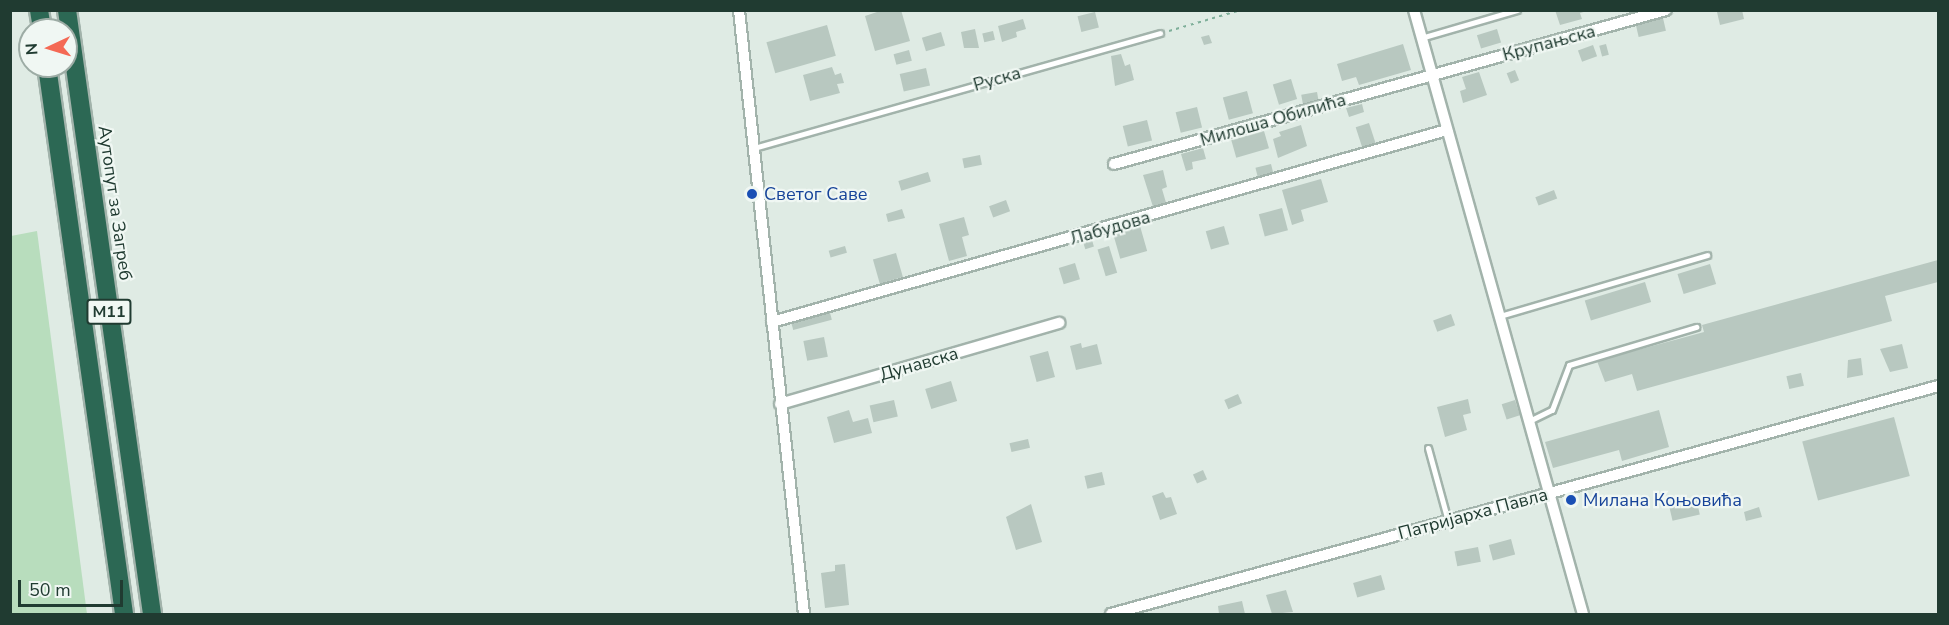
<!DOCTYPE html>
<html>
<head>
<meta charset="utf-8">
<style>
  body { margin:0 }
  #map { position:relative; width:1949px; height:625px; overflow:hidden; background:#dfebe4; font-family:"Nunito Sans",sans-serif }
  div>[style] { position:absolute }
  .green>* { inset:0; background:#b8ddbd }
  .building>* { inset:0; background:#b8c8c0; transform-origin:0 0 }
  .path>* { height:2px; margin-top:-1px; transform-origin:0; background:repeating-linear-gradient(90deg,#7faf9a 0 3px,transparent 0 7.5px) }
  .roads { filter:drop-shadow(2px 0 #a2b3ab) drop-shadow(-2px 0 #a2b3ab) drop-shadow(0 2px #a2b3ab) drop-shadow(0 -2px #a2b3ab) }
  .lane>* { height:5px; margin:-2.5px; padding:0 2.5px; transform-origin:2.5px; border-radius:2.5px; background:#fff }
  .street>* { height:10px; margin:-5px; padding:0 5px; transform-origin:5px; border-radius:5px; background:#fff }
  .highway>* { height:18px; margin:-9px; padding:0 9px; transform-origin:9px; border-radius:9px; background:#2c6854 }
  .dots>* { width:16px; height:16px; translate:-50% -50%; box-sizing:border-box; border:3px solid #f0f7f3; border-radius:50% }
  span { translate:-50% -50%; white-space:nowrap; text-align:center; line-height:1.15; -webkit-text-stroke:4.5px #f0f7f3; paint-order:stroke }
  .shield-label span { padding:2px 4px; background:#f0f7f3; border:2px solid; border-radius:4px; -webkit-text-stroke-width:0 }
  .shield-label { font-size:16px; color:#203b31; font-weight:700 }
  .street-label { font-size:18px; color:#203b31 }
  .transit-label { font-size:18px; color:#164399 }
  .left { translate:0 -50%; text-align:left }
  .frame { position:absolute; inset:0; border:12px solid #203b31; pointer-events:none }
  .north { position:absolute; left:18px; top:18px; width:60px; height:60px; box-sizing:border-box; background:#f0f7f3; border:2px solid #9daca5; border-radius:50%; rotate:266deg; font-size:16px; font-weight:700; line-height:24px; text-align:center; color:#203b31 }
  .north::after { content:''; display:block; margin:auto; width:21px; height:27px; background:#f46954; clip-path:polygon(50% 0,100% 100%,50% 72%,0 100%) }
  .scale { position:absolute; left:18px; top:580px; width:105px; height:27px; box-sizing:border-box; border:3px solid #203b31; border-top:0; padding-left:8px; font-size:18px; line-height:21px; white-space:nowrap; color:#203b31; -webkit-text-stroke:4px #f0f7f3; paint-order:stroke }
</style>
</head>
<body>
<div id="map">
  <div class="green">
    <i style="clip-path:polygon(37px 231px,87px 614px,11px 614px,11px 236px)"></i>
  </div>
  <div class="building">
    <i style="clip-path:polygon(883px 10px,901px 10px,910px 41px,875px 51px,865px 16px)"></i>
    <i style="clip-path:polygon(1555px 10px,1587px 10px,1587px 11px,1580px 13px,1582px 19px,1560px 25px)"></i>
    <i style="clip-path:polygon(1721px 10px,1742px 10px,1744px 19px,1720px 25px,1717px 12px)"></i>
    <i style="left:1095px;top:12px;width:16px;height:18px;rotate:76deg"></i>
    <i style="left:1663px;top:18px;width:13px;height:28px;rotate:77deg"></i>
    <i style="clip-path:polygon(1023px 19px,1026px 29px,1016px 32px,1017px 37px,1002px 42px,998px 26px)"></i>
    <i style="left:827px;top:25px;width:32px;height:63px;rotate:74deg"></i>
    <i style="clip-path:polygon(975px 29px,979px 48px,964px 48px,961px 32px)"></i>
    <i style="left:1497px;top:29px;width:14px;height:21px;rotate:73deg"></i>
    <i style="left:993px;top:31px;width:9px;height:11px;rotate:77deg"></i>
    <i style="left:941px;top:32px;width:14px;height:20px;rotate:73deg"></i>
    <i style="clip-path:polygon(1209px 35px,1212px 43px,1204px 45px,1201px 37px)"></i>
    <i style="clip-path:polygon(1403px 44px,1411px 70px,1359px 85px,1356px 77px,1342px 81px,1337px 64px)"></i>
    <i style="left:1606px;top:44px;width:11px;height:7px;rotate:75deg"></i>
    <i style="left:1593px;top:45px;width:12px;height:16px;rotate:70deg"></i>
    <i style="left:909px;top:50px;width:11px;height:16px;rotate:75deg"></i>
    <i style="clip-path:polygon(1121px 54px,1125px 66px,1130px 64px,1134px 80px,1115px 86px,1111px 56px)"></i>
    <i style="clip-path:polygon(832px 67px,835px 75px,841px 73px,844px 83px,837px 84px,840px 93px,810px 101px,803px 75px)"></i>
    <i style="left:926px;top:68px;width:18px;height:27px;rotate:77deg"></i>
    <i style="left:1515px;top:70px;width:11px;height:9px;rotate:68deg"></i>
    <i style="clip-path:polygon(1479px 72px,1487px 95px,1463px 103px,1460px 91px,1466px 89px,1462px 77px)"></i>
    <i style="left:1291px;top:79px;width:21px;height:19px;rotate:73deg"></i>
    <i style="left:1247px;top:91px;width:23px;height:25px;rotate:75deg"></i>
    <i style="left:1317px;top:92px;width:11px;height:16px;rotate:80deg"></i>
    <i style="clip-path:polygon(1362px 104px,1364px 112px,1349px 117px,1346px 108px)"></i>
    <i style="left:1197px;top:107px;width:21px;height:22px;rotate:76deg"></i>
    <i style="left:1147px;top:120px;width:21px;height:25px;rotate:76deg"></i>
    <i style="left:1369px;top:123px;width:23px;height:14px;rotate:72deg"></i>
    <i style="clip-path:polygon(1301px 125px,1307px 146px,1278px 158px,1273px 139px,1281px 136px,1279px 132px)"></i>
    <i style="left:1264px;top:131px;width:18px;height:34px;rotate:74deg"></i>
    <i style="clip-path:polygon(1203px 148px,1206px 159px,1192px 162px,1193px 169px,1186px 171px,1181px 154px)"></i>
    <i style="left:980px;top:155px;width:10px;height:18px;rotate:79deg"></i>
    <i style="left:1271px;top:164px;width:12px;height:16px;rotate:76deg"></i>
    <i style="clip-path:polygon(1163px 170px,1167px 187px,1162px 189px,1167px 206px,1154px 210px,1143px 175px)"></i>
    <i style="left:928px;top:172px;width:10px;height:31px;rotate:73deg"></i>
    <i style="clip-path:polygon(1321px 179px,1328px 202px,1301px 210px,1304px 221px,1292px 225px,1282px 190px)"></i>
    <i style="left:1554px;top:190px;width:9px;height:20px;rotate:69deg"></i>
    <i style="left:1006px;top:200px;width:12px;height:18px;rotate:70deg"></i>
    <i style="left:1282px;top:208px;width:23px;height:24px;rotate:75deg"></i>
    <i style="clip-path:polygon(902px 209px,905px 218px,888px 222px,886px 214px)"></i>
    <i style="clip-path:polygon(964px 217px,969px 235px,962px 237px,967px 256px,949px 261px,939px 224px)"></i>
    <i style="left:1140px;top:226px;width:26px;height:28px;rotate:74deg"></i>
    <i style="left:1224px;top:226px;width:19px;height:19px;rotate:74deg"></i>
    <i style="left:1091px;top:237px;width:10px;height:9px;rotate:73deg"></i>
    <i style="left:845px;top:246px;width:7px;height:17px;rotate:74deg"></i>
    <i style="left:1109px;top:246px;width:28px;height:12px;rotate:73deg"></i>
    <i style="left:896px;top:253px;width:25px;height:24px;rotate:74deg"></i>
    <i style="clip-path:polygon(1938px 260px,1938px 282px,1885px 296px,1892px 321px,1637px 391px,1632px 374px,1605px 382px,1597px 361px,1704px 332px,1702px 325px)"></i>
    <i style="left:1075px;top:263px;width:17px;height:17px;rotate:73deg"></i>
    <i style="left:1710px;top:264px;width:21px;height:34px;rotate:73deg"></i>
    <i style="left:1645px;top:282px;width:21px;height:63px;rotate:73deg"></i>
    <i style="left:829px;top:309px;width:11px;height:40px;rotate:75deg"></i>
    <i style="left:1451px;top:314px;width:12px;height:19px;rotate:70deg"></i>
    <i style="left:824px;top:337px;width:20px;height:21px;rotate:79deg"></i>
    <i style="clip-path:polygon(1081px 343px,1082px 348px,1097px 344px,1102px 364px,1076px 370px,1070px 346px)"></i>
    <i style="clip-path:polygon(1902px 344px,1908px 368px,1890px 372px,1880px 349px)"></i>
    <i style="left:1048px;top:351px;width:27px;height:19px;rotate:75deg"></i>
    <i style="clip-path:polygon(1861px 358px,1863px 375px,1847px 378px,1848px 360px)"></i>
    <i style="left:1801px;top:373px;width:13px;height:15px;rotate:77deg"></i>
    <i style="left:951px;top:381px;width:21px;height:27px;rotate:73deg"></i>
    <i style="left:1238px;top:394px;width:10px;height:15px;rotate:66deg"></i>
    <i style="clip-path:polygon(1468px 399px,1471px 413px,1463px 415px,1467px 430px,1445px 437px,1437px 407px)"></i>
    <i style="left:894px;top:400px;width:17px;height:25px;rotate:77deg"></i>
    <i style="left:1515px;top:400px;width:16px;height:14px;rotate:72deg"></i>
    <i style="clip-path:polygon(849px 410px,853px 422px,868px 418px,872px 433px,834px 443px,827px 417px)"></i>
    <i style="clip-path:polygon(1659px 410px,1669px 447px,1622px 461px,1619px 450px,1553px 468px,1545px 442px)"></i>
    <i style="left:1894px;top:417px;width:61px;height:95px;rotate:75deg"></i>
    <i style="left:1028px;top:439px;width:9px;height:19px;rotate:77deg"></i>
    <i style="left:1203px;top:470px;width:10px;height:11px;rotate:66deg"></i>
    <i style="left:1102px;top:472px;width:13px;height:18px;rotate:77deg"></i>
    <i style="clip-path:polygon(1163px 492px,1166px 498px,1171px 497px,1177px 514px,1160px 520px,1152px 496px)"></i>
    <i style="left:1696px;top:498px;width:17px;height:28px;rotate:77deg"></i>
    <i style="clip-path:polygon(1031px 504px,1042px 542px,1016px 550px,1006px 517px)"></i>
    <i style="clip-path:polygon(1759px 507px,1762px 517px,1746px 521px,1744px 512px)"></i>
    <i style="left:1511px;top:539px;width:16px;height:23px;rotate:75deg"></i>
    <i style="left:1478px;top:547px;width:15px;height:24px;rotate:79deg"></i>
    <i style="clip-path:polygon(845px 564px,849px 605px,825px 608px,821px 573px,835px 571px,835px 565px)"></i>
    <i style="left:1381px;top:575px;width:15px;height:29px;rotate:74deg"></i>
    <i style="clip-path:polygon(1286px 590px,1293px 612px,1272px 614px,1266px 595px)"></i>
    <i style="clip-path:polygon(1242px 601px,1245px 614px,1219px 614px,1218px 606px)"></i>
  </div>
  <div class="path">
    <i style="left:1169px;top:31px;width:75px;rotate:-16.3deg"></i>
  </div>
  <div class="roads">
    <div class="lane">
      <i style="left:1421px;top:38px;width:100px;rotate:-16.3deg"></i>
      <i style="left:754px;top:148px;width:422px;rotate:-15.8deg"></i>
      <i style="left:1500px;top:316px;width:216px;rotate:-16.4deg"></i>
      <i style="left:1529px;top:421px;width:25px;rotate:-26deg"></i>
      <i style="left:1552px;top:410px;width:48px;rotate:-69.3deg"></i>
      <i style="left:1569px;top:365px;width:133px;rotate:-16.7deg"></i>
      <i style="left:1428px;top:448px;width:76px;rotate:74.7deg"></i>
    </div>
    <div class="street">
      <i style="left:739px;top:10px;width:607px;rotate:83.86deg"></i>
      <i style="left:1414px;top:10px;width:627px;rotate:74.37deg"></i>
      <i style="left:1114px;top:164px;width:573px;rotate:-15.59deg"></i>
      <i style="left:772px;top:322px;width:702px;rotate:-15.88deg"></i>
      <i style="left:780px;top:404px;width:291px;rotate:-16.2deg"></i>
      <i style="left:1111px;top:614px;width:858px;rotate:-15.41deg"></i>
    </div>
    <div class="highway">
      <i style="left:39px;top:10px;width:20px;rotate:81deg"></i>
      <i style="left:67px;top:10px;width:610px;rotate:81.99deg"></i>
      <i style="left:47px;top:66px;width:553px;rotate:82deg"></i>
    </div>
  </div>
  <div class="dots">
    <i style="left:752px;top:194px;background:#1a4fb4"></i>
    <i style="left:1571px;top:500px;background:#1a4fb4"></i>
  </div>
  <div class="shield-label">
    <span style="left:109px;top:312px">M11</span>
  </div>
  <div class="street-label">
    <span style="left:1549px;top:43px;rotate:-15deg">Крупањска</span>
    <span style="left:997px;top:79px;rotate:-16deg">Руска</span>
    <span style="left:1273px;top:120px;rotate:-16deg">Милоша Обилића</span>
    <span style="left:115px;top:203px;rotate:82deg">Аутопут за Загреб</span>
    <span style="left:1110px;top:228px;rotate:-16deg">Лабудова</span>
    <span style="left:919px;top:364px;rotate:-16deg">Дунавска</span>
    <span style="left:1473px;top:514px;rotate:-15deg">Патријарха Павла</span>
  </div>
  <div class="transit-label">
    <span class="left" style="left:764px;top:194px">Светог Саве</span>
    <span class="left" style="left:1583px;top:500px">Милана Коњовића</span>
  </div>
  <div class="frame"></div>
  <div class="north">N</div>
  <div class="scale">50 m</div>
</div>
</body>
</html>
